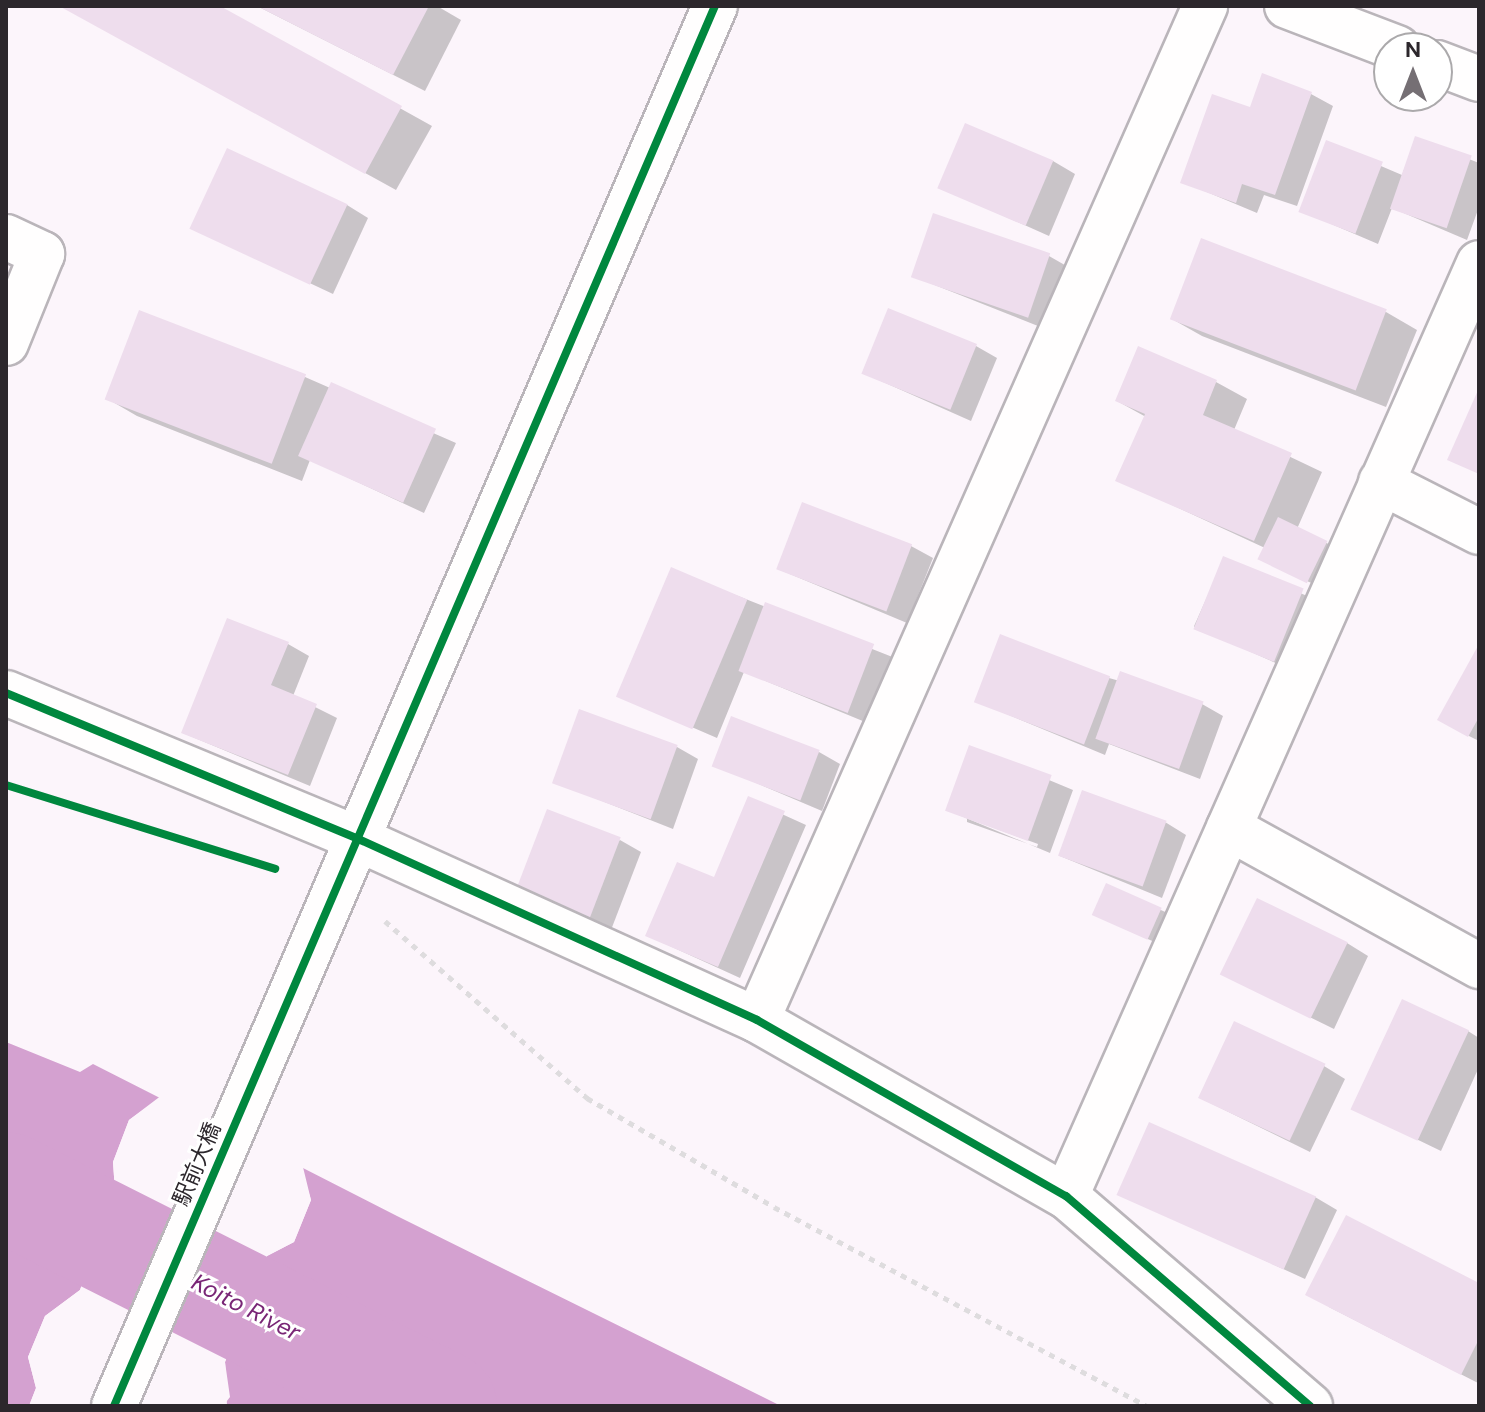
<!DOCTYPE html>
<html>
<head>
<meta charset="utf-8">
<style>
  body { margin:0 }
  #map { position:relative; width:1485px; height:1412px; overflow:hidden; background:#fcf5fb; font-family:"DM Sans","Noto Sans JP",sans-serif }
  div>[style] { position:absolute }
  .water>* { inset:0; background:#d4a1d0 }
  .pier>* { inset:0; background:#fcf5fb }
  .shadow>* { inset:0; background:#0003; transform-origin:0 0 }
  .river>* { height:110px; margin:-55px; padding:0 55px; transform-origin:55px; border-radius:55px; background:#d4a1d0 }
  .building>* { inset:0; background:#eedded; transform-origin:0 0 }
  .path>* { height:5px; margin-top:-2.5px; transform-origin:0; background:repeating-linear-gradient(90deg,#dedcde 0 6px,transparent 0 12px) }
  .roads { filter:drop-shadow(2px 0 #bab5ba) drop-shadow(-2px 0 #bab5ba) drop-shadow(0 2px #bab5ba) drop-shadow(0 -2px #bab5ba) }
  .minor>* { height:44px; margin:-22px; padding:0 22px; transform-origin:22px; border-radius:22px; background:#fffefe }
  .cycleway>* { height:8px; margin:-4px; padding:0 4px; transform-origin:4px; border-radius:4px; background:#00873e }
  span { translate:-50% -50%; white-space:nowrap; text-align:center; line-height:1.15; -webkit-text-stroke:6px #fff; paint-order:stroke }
  .street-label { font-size:22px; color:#2c272c }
  .water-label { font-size:24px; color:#792676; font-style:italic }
  .frame { position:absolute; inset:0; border:8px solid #2c272c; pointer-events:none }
  .north { position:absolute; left:1373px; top:32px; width:80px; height:80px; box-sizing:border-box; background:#fff; border:2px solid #aba9ab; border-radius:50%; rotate:0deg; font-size:22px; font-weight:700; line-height:32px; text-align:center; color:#2c272c }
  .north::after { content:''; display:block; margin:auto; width:28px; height:36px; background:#756f74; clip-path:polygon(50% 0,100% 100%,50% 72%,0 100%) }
</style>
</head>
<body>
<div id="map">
  <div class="water">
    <i style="clip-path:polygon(6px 1042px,80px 1072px,93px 1064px,160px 1098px,129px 1120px,113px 1162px,115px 1191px,80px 1290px,45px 1316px,28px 1357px,36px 1388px,29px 1406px,6px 1405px)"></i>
    <i style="clip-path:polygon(301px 1167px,397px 1216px,781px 1406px,227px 1406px,225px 1362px,267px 1256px,294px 1242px,311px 1200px)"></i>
  </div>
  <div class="pier">
    <i style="clip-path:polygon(162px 1095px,163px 1101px,133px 1122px,117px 1162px,119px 1192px,83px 1292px,48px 1318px,32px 1357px,40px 1388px,29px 1406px,36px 1388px,28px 1357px,45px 1316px,80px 1290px,115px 1191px,113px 1162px,129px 1120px)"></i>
    <i style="clip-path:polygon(302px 1163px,311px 1200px,294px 1242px,267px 1256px,225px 1362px,230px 1397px,223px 1406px,221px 1361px,263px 1255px,291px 1239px,307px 1200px,297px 1167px)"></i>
  </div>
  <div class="shadow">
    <i style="clip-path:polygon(62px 6px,216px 6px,432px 126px,396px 190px)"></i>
    <i style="clip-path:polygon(257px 6px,437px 6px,461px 20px,425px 91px)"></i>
    <i style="clip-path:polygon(1311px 94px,1333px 106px,1297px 206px,1264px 195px,1257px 213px,1183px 182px,1251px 110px)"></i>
    <i style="clip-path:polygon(1416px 138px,1479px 163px,1479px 207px,1467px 240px,1392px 208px,1378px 244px,1301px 211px,1327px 143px,1402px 175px)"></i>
    <i style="clip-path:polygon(1053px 161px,1075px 174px,1049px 236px,941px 188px)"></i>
    <i style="clip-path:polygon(347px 205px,368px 218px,333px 294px,192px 228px)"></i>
    <i style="clip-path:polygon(1049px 256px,1070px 268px,1048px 330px,912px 276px)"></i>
    <i style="clip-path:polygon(1386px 312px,1417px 330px,1386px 407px,1202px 336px,1172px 319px)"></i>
    <i style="clip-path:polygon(976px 346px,997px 358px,971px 421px,863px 373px)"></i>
    <i style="clip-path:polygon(305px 377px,456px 443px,424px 513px,310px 460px,302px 481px,137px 416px,106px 398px)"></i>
    <i style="clip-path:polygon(1216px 382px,1247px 399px,1234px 430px,1322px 472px,1297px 529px,1337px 548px,1320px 587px,1270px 564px,1265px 548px,1118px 480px,1146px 417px,1117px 401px)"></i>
    <i style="clip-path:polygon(911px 546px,933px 558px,907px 623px,778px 569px)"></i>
    <i style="left:1224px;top:559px;width:110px;height:74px;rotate:24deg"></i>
    <i style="clip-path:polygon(672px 570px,895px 658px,870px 724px,744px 672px,717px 738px,620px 696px)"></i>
    <i style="clip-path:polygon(288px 644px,309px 656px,293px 696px,337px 718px,310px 786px,183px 733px)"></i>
    <i style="clip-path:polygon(1479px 649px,1479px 741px,1461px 732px)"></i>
    <i style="clip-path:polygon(1109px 678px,1202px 704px,1223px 716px,1200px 779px,1109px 744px,1105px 755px,975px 701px)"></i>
    <i style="clip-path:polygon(677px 747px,698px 759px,673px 829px,554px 782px)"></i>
    <i style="clip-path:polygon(evenodd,970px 747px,1073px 790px,1050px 853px,947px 810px,970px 747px,967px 818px,1038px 844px,1037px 847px,967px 822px,967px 818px)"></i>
    <i style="clip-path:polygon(819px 752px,840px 764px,822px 811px,714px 765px)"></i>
    <i style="clip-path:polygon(749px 799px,806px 825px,740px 978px,648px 936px,715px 880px)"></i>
    <i style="clip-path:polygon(1165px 822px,1186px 835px,1162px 898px,1060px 856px)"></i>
    <i style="clip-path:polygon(620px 840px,641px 852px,611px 930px,539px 902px)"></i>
    <i style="clip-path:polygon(1107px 886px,1172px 915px,1159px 944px,1105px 920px)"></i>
    <i style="clip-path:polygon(1347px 943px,1368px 956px,1334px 1029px,1224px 975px)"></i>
    <i style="clip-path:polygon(1468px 1031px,1479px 1038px,1479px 1067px,1441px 1151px,1354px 1109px)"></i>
    <i style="clip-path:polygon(1324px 1066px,1345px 1079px,1310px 1152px,1200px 1098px)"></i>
    <i style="clip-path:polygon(1120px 1194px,1315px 1197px,1337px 1210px,1305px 1279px)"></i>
    <i style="clip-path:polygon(1479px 1286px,1479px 1392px,1478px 1383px,1329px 1307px)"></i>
  </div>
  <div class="river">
    <i style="left:6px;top:1187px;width:488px;rotate:26.7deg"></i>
  </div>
  <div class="building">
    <i style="clip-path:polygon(59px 6px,220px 6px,402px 106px,365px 174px)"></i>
    <i style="clip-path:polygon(257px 6px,429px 6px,393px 75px)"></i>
    <i style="clip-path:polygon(1262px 73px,1312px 92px,1275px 195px,1242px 184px,1236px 203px,1180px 183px,1212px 94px,1250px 107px)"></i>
    <i style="left:965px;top:123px;width:96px;height:71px;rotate:23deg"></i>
    <i style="left:1415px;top:136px;width:60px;height:77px;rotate:19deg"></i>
    <i style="left:1326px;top:140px;width:61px;height:77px;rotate:21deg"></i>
    <i style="left:227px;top:148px;width:133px;height:89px;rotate:25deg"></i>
    <i style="left:933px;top:213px;width:124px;height:68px;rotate:19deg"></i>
    <i style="left:1201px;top:238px;width:199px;height:87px;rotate:21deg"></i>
    <i style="left:888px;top:308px;width:96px;height:71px;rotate:22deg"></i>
    <i style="left:139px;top:310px;width:179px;height:96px;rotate:21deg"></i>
    <i style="clip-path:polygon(1138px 346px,1217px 380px,1203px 415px,1292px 453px,1254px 541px,1115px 481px,1145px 414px,1115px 401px)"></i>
    <i style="left:331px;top:382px;width:115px;height:81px;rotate:24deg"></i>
    <i style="clip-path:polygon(1479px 388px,1479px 474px,1447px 460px)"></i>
    <i style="left:802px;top:502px;width:118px;height:72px;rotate:21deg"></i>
    <i style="left:1278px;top:517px;width:55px;height:47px;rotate:26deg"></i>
    <i style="left:1223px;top:556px;width:87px;height:79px;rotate:22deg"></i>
    <i style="left:671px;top:567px;width:83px;height:141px;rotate:23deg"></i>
    <i style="left:765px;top:602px;width:117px;height:74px;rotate:21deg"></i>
    <i style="clip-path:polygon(227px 618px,289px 642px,271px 685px,317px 704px,288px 775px,181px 733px)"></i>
    <i style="left:1000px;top:634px;width:118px;height:73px;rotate:21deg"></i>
    <i style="clip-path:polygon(1479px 644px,1479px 717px,1468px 737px,1437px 720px)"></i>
    <i style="left:1120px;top:671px;width:89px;height:72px;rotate:20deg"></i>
    <i style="left:579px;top:709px;width:105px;height:79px;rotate:20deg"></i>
    <i style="left:731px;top:716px;width:95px;height:54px;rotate:21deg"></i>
    <i style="left:969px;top:745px;width:88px;height:70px;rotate:20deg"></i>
    <i style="left:1082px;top:790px;width:90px;height:70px;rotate:20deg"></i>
    <i style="clip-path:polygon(748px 796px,785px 811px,718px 967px,645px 936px,677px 862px,714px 877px)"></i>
    <i style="left:547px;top:809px;width:79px;height:87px;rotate:21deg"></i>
    <i style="left:1106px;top:883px;width:61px;height:35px;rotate:24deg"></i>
    <i style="left:1257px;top:898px;width:101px;height:85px;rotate:26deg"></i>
    <i style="left:1402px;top:999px;width:74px;height:122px;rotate:25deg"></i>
    <i style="left:1234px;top:1021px;width:101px;height:85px;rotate:25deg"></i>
    <i style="left:1149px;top:1122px;width:183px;height:80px;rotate:24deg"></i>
    <i style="clip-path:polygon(1346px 1215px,1479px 1283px,1479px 1339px,1461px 1375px,1305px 1295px)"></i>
  </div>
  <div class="path">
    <i style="left:385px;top:921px;width:269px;rotate:41.2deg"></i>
    <i style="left:587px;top:1098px;width:216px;rotate:30.2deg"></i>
    <i style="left:774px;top:1207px;width:422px;rotate:28.1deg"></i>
  </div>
  <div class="roads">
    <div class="minor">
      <i style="left:1287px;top:6px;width:118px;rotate:20.9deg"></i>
      <i style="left:1437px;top:63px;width:45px;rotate:20.9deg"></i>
      <i style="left:6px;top:237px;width:40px;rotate:25deg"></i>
      <i style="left:42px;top:254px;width:96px;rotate:112deg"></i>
      <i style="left:1381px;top:482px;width:110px;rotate:27deg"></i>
      <i style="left:6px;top:693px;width:379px;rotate:22.5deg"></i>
      <i style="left:356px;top:838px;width:440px;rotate:24.4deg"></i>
      <i style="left:757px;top:1020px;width:356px;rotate:29.7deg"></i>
      <i style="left:1066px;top:1196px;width:322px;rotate:40.7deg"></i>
      <i style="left:1229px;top:828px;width:286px;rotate:28.9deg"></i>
      <i style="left:757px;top:1020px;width:1109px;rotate:-66.16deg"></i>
      <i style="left:1066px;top:1196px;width:1020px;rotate:-66.12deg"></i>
      <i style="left:114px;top:1406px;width:1524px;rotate:-66.77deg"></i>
    </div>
  </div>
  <div class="cycleway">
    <i style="left:6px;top:693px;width:379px;rotate:22.5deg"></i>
    <i style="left:356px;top:838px;width:440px;rotate:24.4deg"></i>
    <i style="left:757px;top:1020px;width:356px;rotate:29.7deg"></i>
    <i style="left:1066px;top:1196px;width:322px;rotate:40.7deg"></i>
    <i style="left:6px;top:785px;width:282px;rotate:17.3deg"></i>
    <i style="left:114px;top:1406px;width:1524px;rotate:-66.77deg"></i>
  </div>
  <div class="street-label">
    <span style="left:197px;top:1164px;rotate:-67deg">駅前大橋</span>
  </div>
  <div class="water-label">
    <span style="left:246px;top:1307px;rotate:27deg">Koito River</span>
  </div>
  <div class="frame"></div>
  <div class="north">N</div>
</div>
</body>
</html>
